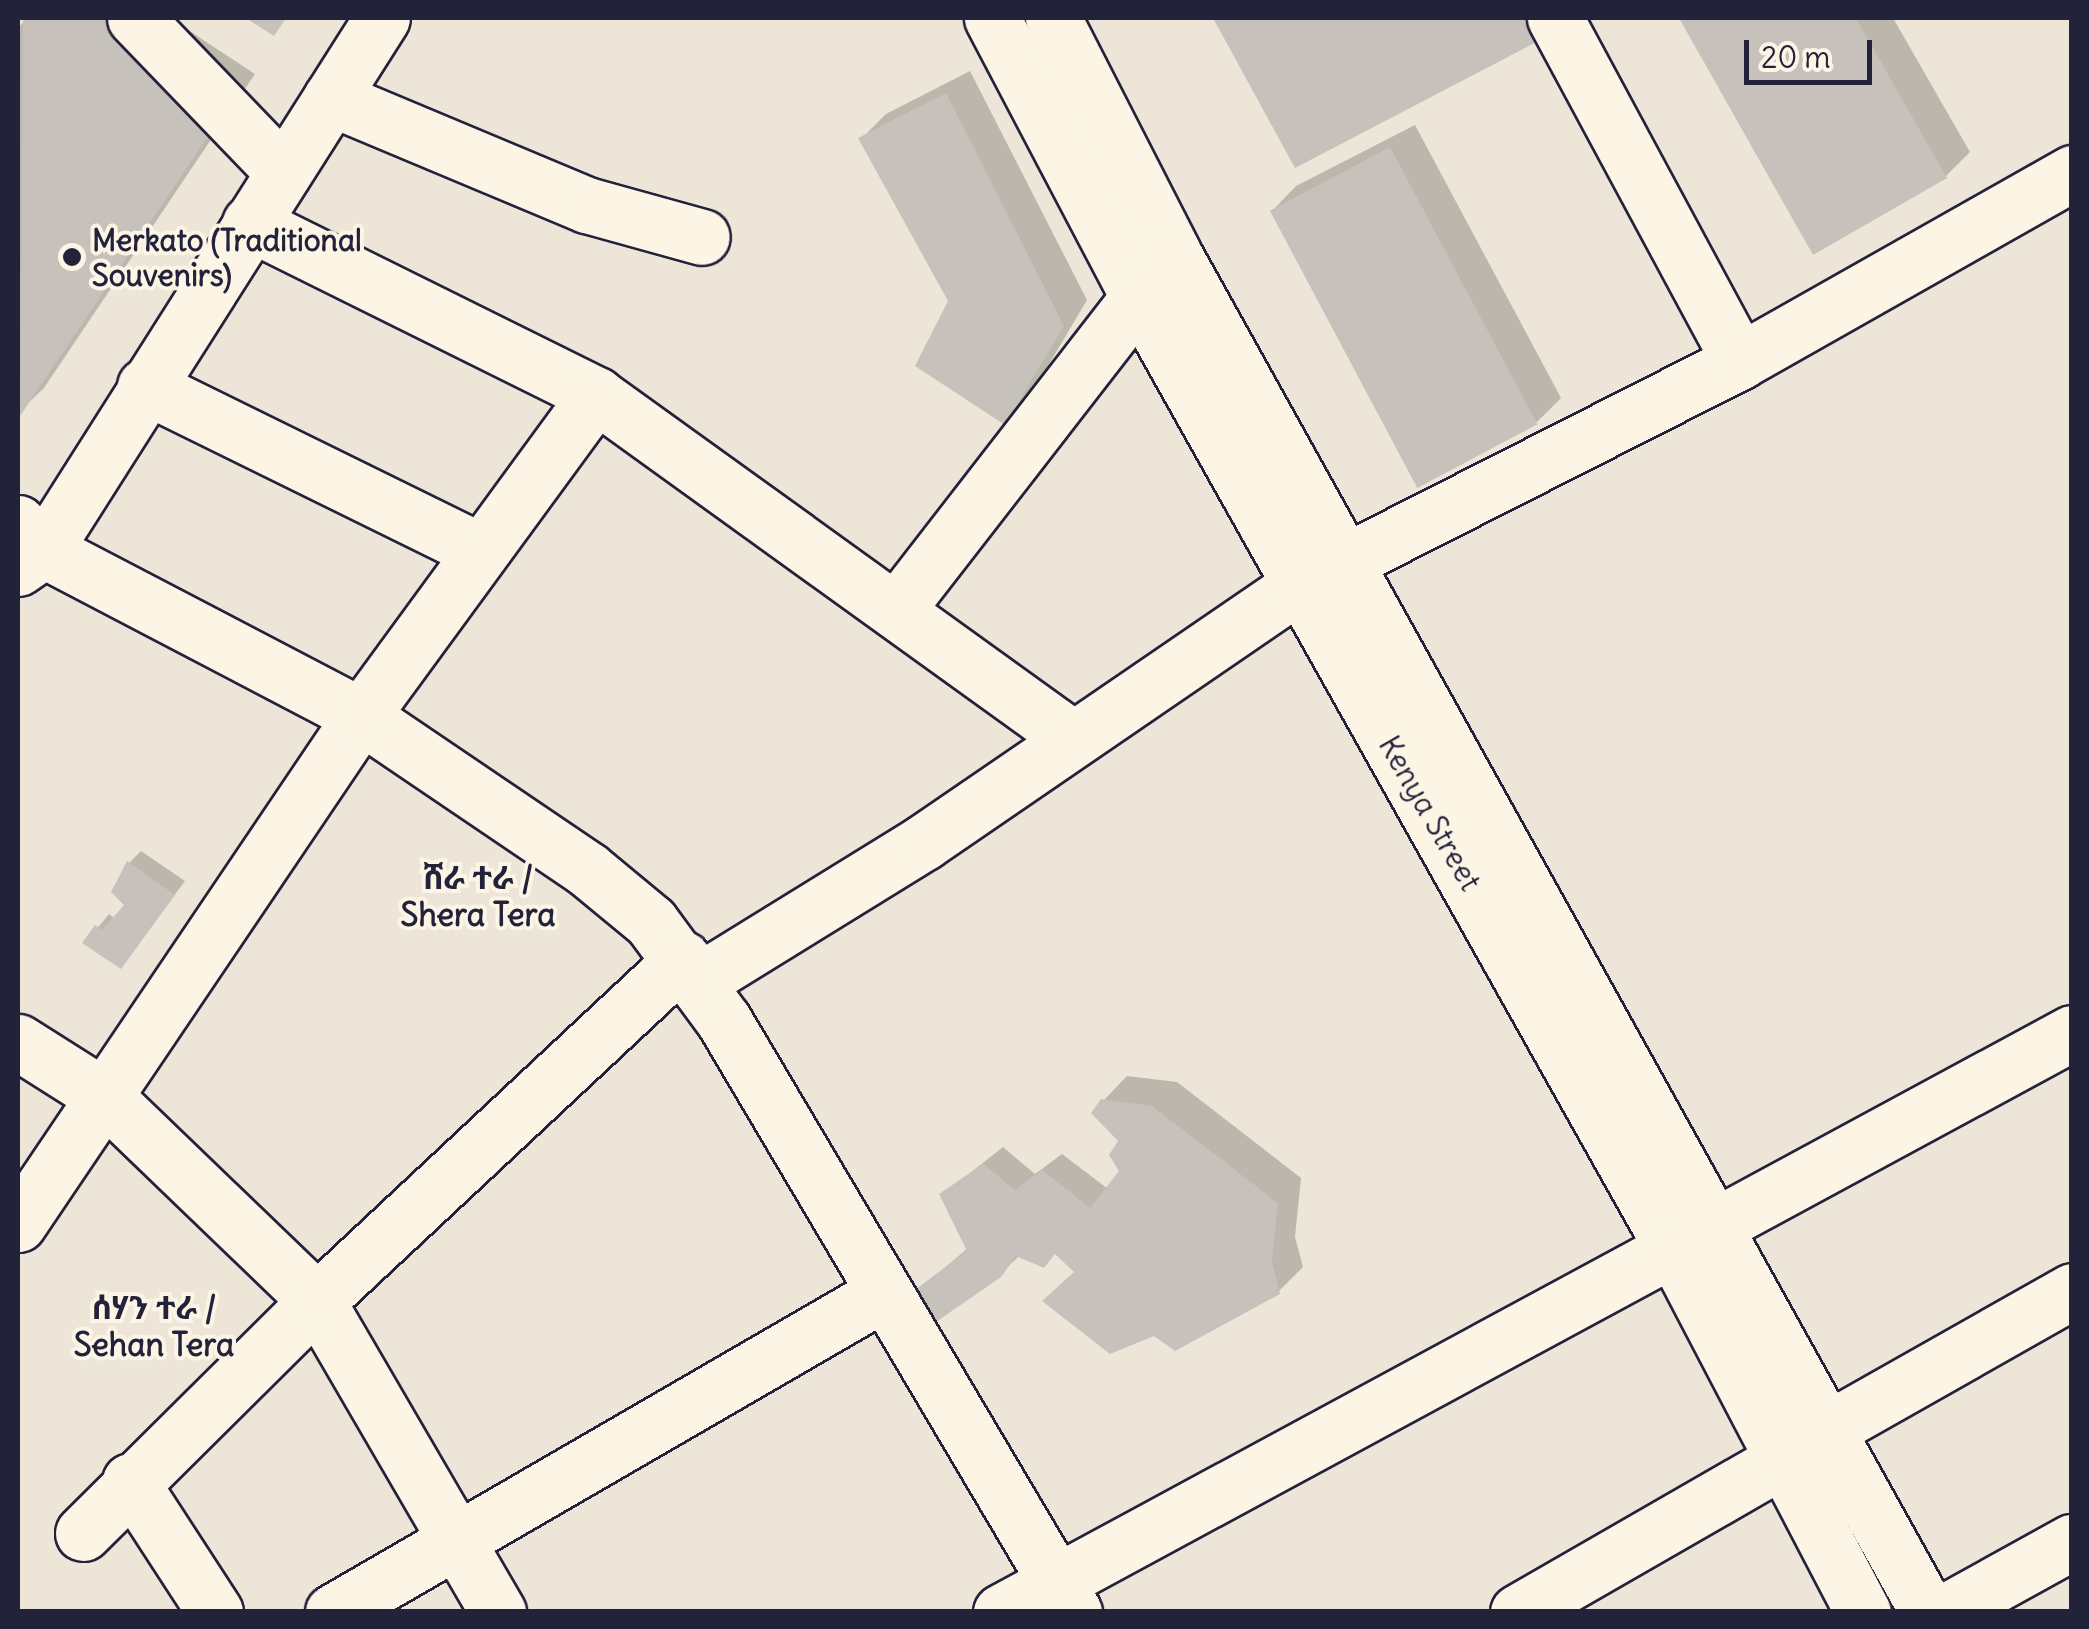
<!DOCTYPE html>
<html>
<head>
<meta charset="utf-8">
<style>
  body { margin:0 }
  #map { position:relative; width:2089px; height:1629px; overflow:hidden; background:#fcf5e5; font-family:Delius,"Noto Sans Ethiopic",sans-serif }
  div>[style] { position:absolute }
  .built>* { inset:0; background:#ece5d8 }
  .shadow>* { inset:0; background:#0003 }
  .building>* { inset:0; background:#c6c1bb; transform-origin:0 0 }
  .roads { filter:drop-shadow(2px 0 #22223b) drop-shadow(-2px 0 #22223b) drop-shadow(0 2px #22223b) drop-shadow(0 -2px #22223b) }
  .minor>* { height:55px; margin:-27.5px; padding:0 27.5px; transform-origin:27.5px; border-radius:27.5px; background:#fcf5e5 }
  .major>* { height:55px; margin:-27.5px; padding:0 27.5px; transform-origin:27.5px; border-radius:27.5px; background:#fcf5e5 }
  .dots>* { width:28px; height:28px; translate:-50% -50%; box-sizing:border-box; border:5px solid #fcf5e5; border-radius:50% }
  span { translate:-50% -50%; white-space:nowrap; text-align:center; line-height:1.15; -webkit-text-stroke:8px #fcf5e5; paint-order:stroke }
  .poi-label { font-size:30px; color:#22223b; font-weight:700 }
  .left { translate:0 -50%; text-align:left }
  .street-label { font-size:30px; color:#22223b }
  .neighbourhood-label { font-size:32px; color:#22223b; font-weight:700 }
  .frame { position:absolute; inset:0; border:20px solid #22223b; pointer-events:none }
  .scale { position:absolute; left:1744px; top:40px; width:128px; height:45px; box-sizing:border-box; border:5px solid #22223b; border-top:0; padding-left:12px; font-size:30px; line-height:35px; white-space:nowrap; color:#22223b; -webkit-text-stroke:8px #fcf5e5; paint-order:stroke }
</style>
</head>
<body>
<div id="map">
  <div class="built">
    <i style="clip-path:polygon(18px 18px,1024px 18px,1325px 567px,2071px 183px,2071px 1611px,18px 1611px)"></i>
    <i style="clip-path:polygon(1036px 18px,2071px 18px,2071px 178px,1332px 563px)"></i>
  </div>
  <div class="shadow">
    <i style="clip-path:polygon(26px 18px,170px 18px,255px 74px,44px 388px,19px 412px,18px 29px)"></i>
    <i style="clip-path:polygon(1216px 18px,1560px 18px,1296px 165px)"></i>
    <i style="clip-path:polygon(1682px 18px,1893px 18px,1970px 152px,1946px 176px,1814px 252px)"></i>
    <i style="clip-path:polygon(970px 71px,1087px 300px,1029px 398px,1004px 422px,951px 301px,862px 138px,886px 114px)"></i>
    <i style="clip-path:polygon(1415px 125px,1561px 398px,1537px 422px,1272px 211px,1296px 186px)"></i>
    <i style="clip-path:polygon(141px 851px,185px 881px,121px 966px,86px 942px,109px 914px,115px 919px,128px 905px,129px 863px)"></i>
    <i style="clip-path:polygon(1127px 1076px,1177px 1082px,1301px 1178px,1295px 1237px,1303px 1267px,1278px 1292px,1076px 1271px,1056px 1252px,1020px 1255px,999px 1275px,915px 1293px,968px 1248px,942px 1195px,1003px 1147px,1035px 1174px,1062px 1154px,1108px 1189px,1122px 1171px,1121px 1141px,1103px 1101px)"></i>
  </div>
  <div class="building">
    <i style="clip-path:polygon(23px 18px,109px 18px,233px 99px,20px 416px)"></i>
    <i style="clip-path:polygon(246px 18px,286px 18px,274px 36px)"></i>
    <i style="clip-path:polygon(1213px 18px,1533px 18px,1544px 38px,1295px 168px)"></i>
    <i style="clip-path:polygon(1679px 18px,1856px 18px,1947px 178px,1813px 255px)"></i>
    <i style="clip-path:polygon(946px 93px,1064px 326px,1005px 425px,915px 366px,948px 301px,858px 138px)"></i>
    <i style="left:1390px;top:147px;width:314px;height:136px;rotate:62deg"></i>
    <i style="clip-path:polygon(127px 861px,175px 895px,121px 969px,82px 943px,95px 925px,102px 930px,124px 905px,111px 892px)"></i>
    <i style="clip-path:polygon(1101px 1099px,1152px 1106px,1278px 1203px,1272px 1262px,1280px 1294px,1175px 1351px,1154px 1336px,1110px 1354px,1042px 1301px,1074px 1272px,1055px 1254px,1044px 1268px,1016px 1256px,1001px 1277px,933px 1324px,912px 1292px,967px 1251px,939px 1194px,983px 1164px,1015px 1190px,1042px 1170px,1090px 1208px,1119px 1171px,1109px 1155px,1118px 1141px,1091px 1113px)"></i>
  </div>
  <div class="roads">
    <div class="minor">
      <i style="left:135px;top:18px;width:214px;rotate:46.1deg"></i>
      <i style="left:1555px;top:18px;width:390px;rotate:61.7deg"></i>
      <i style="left:331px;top:98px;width:277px;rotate:22.7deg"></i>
      <i style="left:587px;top:205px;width:119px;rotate:15.5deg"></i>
      <i style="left:250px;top:223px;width:386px;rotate:26.4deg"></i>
      <i style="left:596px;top:395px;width:587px;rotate:35.78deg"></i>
      <i style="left:145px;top:386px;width:372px;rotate:26.2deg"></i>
      <i style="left:18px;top:523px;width:37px;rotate:46deg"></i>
      <i style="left:44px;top:550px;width:358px;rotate:27.6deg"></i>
      <i style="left:361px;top:716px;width:273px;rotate:34.1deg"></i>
      <i style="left:587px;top:869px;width:83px;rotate:39.6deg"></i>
      <i style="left:651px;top:922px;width:123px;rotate:53.6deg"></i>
      <i style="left:724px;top:1021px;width:687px;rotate:59.37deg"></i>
      <i style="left:18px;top:568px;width:32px;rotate:-35deg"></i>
      <i style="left:44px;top:550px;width:630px;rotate:-57.57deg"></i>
      <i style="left:896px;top:610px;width:443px;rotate:-52.2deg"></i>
      <i style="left:699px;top:981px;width:264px;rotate:-31.7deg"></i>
      <i style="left:924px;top:842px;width:455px;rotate:-34.4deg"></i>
      <i style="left:1299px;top:585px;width:495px;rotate:-26.9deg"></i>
      <i style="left:1740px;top:361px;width:382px;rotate:-29.5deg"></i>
      <i style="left:18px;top:1042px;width:103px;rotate:32.3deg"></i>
      <i style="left:105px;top:1097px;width:294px;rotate:43.9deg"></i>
      <i style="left:317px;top:1301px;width:360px;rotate:59.8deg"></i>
      <i style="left:18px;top:1224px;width:613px;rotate:-55.97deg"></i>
      <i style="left:361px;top:716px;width:398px;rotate:-53.8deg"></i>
      <i style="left:1830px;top:1428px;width:278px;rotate:-29.5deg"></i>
      <i style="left:130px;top:1481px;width:156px;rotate:57deg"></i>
      <i style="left:83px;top:1533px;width:330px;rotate:-44.8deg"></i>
      <i style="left:317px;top:1301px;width:501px;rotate:-43.06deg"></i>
      <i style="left:333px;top:1612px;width:634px;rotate:-30.08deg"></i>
      <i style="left:1001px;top:1612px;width:1217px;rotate:-28.4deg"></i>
      <i style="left:1518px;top:1612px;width:309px;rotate:-29.9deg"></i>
      <i style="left:1945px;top:1612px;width:145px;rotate:-28.9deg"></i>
    </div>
    <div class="major">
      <i style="left:992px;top:18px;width:312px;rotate:62.3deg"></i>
      <i style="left:1137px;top:294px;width:1093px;rotate:60.69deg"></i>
      <i style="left:1672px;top:1247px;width:412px;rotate:62.4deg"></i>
      <i style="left:1053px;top:18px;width:264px;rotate:62.9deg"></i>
      <i style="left:1173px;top:253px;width:1555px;rotate:60.95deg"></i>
    </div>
  </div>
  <div class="dots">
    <i style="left:72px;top:257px;background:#22223b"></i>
  </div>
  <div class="poi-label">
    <span class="left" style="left:92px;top:257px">Merkato (Traditional<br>Souvenirs)</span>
  </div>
  <div class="street-label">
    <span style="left:1430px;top:813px;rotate:60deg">Kenya Street</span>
  </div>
  <div class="neighbourhood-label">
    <span style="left:478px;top:897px">ሸራ ተራ /<br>Shera Tera</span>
    <span style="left:154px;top:1327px">ሰሃን ተራ /<br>Sehan Tera</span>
  </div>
  <div class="frame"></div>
  <div class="scale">20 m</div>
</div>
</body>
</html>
